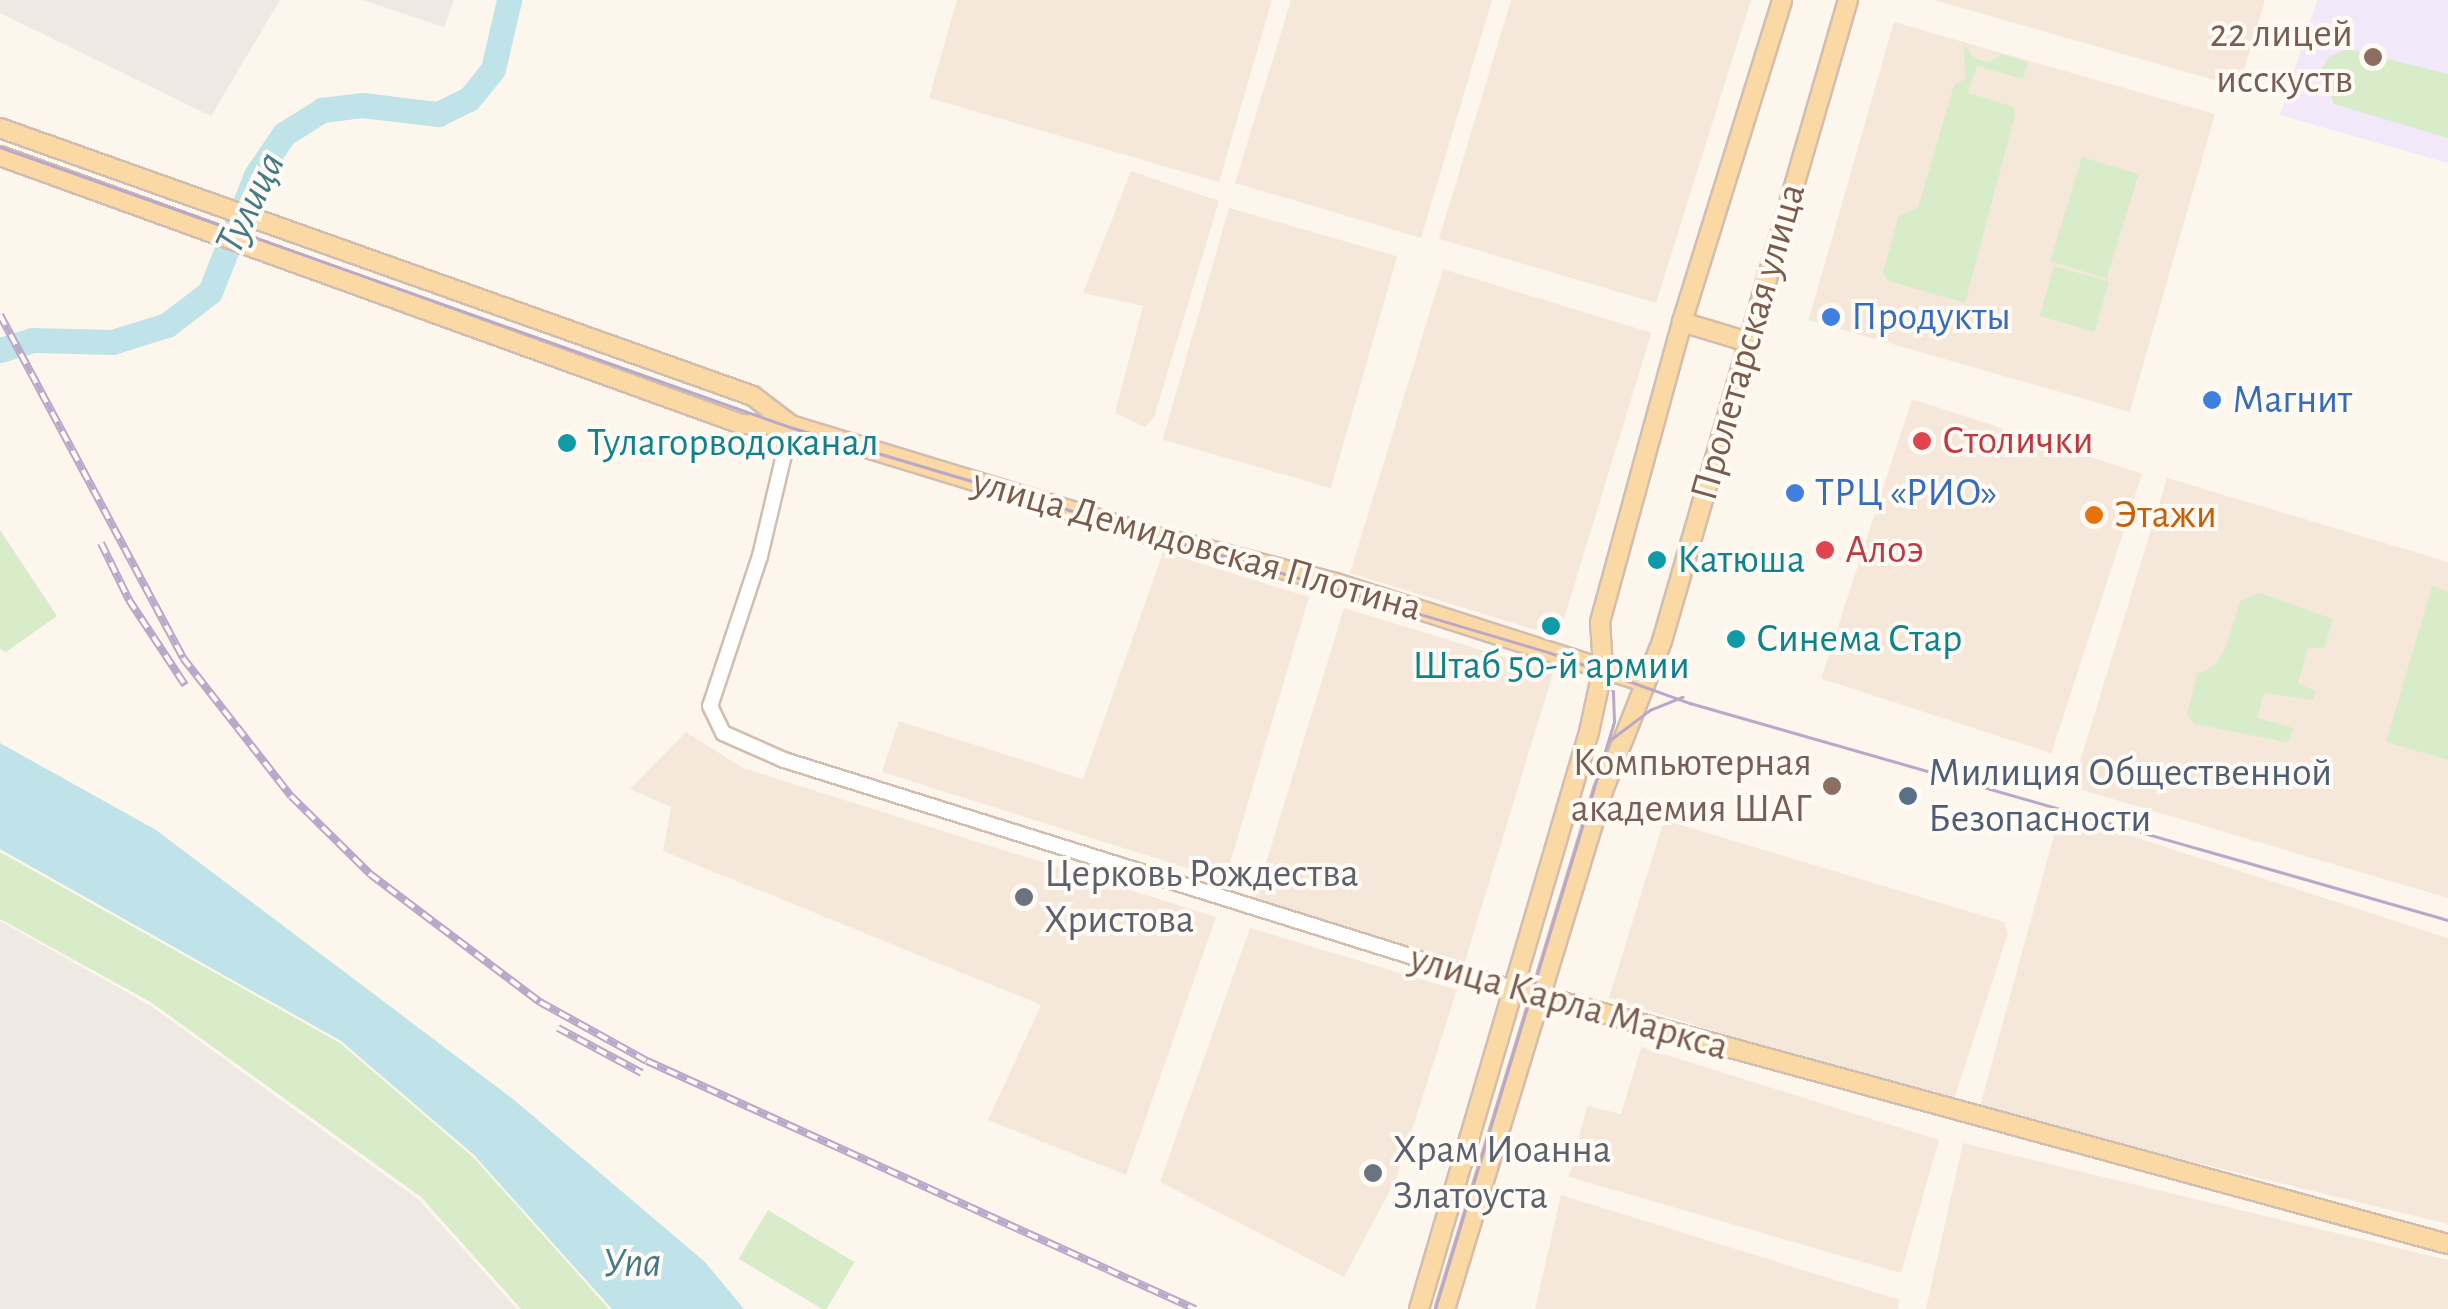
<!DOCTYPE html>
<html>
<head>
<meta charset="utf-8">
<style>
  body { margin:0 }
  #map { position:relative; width:2448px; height:1309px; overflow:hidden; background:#fdf6ec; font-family:"Alegreya Sans",sans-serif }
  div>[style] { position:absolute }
  .residential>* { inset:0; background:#f5e8da; transform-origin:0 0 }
  .industrial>* { inset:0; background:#efe9e4 }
  .education>* { inset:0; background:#f3e8fa }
  .green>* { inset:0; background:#d8ecc9; transform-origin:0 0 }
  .water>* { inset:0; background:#bfe3e8 }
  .river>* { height:25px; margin:-12.5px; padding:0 12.5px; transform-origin:12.5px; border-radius:12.5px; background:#bfe3e8 }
  .roads { filter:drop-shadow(2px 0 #d1beb0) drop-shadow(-2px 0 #d1beb0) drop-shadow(0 2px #d1beb0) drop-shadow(0 -2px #d1beb0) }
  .minor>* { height:14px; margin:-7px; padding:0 7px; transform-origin:7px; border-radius:7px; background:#fff }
  .major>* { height:18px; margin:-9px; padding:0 9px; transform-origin:9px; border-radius:9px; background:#fbd9a5 }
  .tram>* { height:2.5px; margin:-1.25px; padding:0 1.25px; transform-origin:1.25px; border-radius:1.25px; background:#b9a8c9 }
  .rail>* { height:8px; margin-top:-4px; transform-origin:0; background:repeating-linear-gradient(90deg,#fffaf3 0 11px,#b9a8c9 0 22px); box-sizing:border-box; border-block:2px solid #b9a8c9 }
  .dots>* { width:28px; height:28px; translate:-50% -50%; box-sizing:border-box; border:5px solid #fffaf3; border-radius:50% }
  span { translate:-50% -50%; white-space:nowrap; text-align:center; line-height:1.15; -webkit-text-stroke:8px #fffaf3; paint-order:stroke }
  .education-label { font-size:40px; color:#785e54 }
  .right { translate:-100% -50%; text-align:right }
  .shop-label { font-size:40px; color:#366cbe }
  .left { translate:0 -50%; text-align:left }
  .street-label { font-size:40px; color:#7a5c4d }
  .health-label { font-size:40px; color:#be3a42 }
  .culture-label { font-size:40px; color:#0d838f }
  .food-label { font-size:40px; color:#c56008 }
  .service-label { font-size:40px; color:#4e5e75 }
  .worship-label { font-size:40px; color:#5b616d }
  .water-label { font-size:42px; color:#437c86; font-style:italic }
</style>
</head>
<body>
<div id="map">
  <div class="residential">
    <i style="clip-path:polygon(957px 0,1272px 0,1219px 182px,929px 98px)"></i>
    <i style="clip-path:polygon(1291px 0,1492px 0,1421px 238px,1235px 183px)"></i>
    <i style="clip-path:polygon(1511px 0,1751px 0,1656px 303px,1439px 239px)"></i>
    <i style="clip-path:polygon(1934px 0,2265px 0,2239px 87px)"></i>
    <i style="left:1894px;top:22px;width:334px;height:310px;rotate:16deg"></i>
    <i style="clip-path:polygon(1131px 171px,1219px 201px,1154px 417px,1145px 427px,1115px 413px,1143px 306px,1083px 293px)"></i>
    <i style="left:1229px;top:208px;width:175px;height:241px;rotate:16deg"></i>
    <i style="left:1443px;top:269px;width:218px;height:318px;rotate:17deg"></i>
    <i style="left:1912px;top:399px;width:242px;height:294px;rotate:18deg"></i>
    <i style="clip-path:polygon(2167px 478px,2448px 562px,2448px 898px,2072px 787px)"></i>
    <i style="clip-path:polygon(1163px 552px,1309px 597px,1225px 880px,882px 772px,899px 721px,1083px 779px)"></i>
    <i style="left:1344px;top:608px;width:219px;height:306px;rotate:17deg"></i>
    <i style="clip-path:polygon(686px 732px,743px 768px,1216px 917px,1126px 1175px,988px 1120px,1041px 1005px,663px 851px,671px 807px,630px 789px)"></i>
    <i style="clip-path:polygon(2060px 813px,2448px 938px,2448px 1224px,1979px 1110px)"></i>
    <i style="clip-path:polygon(1664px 820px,2004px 922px,2008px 933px,1952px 1106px,1609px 998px)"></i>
    <i style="clip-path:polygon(1250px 928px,1457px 990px,1396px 1179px,1344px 1277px,1160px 1182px)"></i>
    <i style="clip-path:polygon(1641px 1047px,1939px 1140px,1901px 1273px,1569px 1177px,1587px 1106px,1621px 1114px)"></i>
    <i style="clip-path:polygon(1963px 1143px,2448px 1260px,2448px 1309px,1926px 1309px)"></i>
    <i style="clip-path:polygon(1561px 1195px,1900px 1300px,1898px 1309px,1535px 1309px)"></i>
  </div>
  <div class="industrial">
    <i style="clip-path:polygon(0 0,280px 0,211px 116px,0 13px)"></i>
    <i style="clip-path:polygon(363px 0,454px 0,444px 27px)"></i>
    <i style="clip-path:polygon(0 921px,151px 1006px,419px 1200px,517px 1309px,0 1309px)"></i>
  </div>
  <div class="education">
    <i style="clip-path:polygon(2317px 0,2448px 0,2448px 163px,2280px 115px)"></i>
  </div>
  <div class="green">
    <i style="clip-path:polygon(1964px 45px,1974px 58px,1990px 62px,2002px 54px,2028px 62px,2023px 79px,1977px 66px,1968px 93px,2014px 107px,2015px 115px,1965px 303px,1888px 281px,1883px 272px,1899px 215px,1918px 208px,1954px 85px,1965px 79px)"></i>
    <i style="clip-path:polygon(2347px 49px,2448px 74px,2448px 138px,2334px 104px,2321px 70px,2329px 57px)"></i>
    <i style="left:2082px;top:157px;width:59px;height:109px;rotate:17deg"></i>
    <i style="left:2054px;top:266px;width:57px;height:52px;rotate:16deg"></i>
    <i style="clip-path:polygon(0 530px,57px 616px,6px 652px,0 649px)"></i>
    <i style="clip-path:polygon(2432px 586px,2448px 591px,2448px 760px,2386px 742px)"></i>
    <i style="clip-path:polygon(2260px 593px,2333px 619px,2324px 648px,2308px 648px,2298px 683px,2315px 691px,2313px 700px,2264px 693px,2257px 718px,2293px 728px,2288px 743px,2195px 724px,2187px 714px,2197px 674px,2214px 666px,2225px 649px,2240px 601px)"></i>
    <i style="clip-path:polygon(0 852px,340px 1043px,473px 1157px,609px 1309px,521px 1309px,421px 1197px,152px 1003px,0 919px)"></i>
    <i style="left:768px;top:1210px;width:101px;height:57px;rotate:31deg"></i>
  </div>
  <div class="water">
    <i style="clip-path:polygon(0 743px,156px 830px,513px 1099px,705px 1262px,744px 1309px,612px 1309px,474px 1155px,341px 1041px,0 849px)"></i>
  </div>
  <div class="river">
    <i style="left:0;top:350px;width:34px;rotate:-17deg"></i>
    <i style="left:32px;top:340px;width:80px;rotate:1.4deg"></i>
    <i style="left:112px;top:342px;width:58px;rotate:-17.2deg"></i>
    <i style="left:167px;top:325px;width:54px;rotate:-37.5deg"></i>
    <i style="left:210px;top:292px;width:126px;rotate:-68.5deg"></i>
    <i style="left:256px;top:175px;width:50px;rotate:-55.7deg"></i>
    <i style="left:284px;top:134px;width:45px;rotate:-32.3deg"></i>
    <i style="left:322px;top:110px;width:40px;rotate:-7.1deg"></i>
    <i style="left:362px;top:105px;width:77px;rotate:6.8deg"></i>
    <i style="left:438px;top:114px;width:34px;rotate:-26deg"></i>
    <i style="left:469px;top:99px;width:38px;rotate:-51deg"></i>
    <i style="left:493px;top:69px;width:71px;rotate:-76.9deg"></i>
  </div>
  <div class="roads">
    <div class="minor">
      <i style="left:791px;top:425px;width:135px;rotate:103.3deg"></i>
      <i style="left:760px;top:556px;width:158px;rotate:108.4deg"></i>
      <i style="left:710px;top:706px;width:30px;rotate:64deg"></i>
      <i style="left:723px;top:733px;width:67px;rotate:23.9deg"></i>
      <i style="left:784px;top:760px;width:766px;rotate:17.39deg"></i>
    </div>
    <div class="major">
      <i style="left:0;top:128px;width:799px;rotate:19.59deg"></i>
      <i style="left:753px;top:396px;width:48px;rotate:37.3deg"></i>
      <i style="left:0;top:156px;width:788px;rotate:19.88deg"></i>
      <i style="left:741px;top:424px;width:50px;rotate:1.1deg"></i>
      <i style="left:791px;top:425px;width:365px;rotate:17deg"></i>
      <i style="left:1140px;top:532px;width:203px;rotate:14.6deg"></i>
      <i style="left:1336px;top:583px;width:321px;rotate:17.8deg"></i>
      <i style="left:1682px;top:322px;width:69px;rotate:16.9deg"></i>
      <i style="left:1515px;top:989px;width:967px;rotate:15.29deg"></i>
      <i style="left:1419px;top:1309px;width:602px;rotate:-73.58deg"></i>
      <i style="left:1589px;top:732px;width:66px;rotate:-77.8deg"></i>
      <i style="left:1603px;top:667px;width:45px;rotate:-93.8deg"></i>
      <i style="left:1600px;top:622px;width:311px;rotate:-74.7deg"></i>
      <i style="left:1682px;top:322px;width:337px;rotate:-72.7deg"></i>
      <i style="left:1445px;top:1309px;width:542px;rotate:-73.04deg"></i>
      <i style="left:1603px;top:791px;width:161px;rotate:-68.5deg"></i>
      <i style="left:1662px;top:641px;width:667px;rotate:-73.82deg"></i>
    </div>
  </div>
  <div class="tram">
    <i style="left:0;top:147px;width:838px;rotate:19.52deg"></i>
    <i style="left:790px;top:427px;width:794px;rotate:16.54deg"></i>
    <i style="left:1551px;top:653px;width:148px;rotate:19.8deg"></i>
    <i style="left:1690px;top:703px;width:788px;rotate:15.98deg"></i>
    <i style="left:1610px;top:740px;width:50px;rotate:-36.9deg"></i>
    <i style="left:1650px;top:710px;width:35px;rotate:-22deg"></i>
    <i style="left:1435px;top:1309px;width:614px;rotate:-73.04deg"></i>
    <i style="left:1614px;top:722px;width:30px;rotate:-92deg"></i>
    <i style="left:1613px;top:692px;width:25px;rotate:-116deg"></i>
  </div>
  <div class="rail">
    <i style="left:0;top:315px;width:389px;rotate:61.9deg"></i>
    <i style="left:183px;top:658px;width:175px;rotate:52deg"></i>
    <i style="left:291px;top:796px;width:111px;rotate:44.6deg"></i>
    <i style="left:370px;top:874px;width:213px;rotate:37deg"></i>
    <i style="left:540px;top:1002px;width:122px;rotate:28.9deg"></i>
    <i style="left:647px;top:1061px;width:602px;rotate:24.35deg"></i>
    <i style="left:101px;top:543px;width:64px;rotate:63.8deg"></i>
    <i style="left:129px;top:600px;width:102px;rotate:56.6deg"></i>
    <i style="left:558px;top:1028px;width:95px;rotate:28.2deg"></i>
  </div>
  <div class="dots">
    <i style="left:2373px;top:57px;background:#8d6e63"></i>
    <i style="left:1831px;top:317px;background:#3f7fe0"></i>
    <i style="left:2212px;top:400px;background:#3f7fe0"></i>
    <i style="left:1922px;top:441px;background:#e0444e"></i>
    <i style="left:567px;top:443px;background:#0f9aa8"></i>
    <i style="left:1795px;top:493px;background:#3f7fe0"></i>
    <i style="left:2094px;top:515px;background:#e8710a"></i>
    <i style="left:1825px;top:550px;background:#e0444e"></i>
    <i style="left:1657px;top:560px;background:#0f9aa8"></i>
    <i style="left:1551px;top:626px;background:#0f9aa8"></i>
    <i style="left:1736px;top:639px;background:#0f9aa8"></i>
    <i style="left:1832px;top:786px;background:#8d6e63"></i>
    <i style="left:1908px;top:796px;background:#5c6f8a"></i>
    <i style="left:1024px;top:897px;background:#6b7280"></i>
    <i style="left:1373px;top:1173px;background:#6b7280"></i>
  </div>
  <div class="education-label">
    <span class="right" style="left:2353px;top:57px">22 лицей<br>исскуств</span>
    <span class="right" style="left:1812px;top:786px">Компьютерная<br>академия ШАГ</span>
  </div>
  <div class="shop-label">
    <span class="left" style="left:1851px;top:317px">Продукты</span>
    <span class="left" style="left:2232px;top:400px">Магнит</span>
    <span class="left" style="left:1815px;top:493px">ТРЦ «РИО»</span>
  </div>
  <div class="street-label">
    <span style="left:1748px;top:342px;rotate:-74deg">Пролетарская улица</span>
    <span style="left:1197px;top:545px;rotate:16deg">улица Демидовская Плотина</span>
    <span style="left:1569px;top:1003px;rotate:16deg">улица Карла Маркса</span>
  </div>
  <div class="health-label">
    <span class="left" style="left:1942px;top:441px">Столички</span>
    <span class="left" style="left:1845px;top:550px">Алоэ</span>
  </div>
  <div class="culture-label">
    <span class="left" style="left:587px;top:443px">Тулагорводоканал</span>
    <span class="left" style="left:1677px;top:560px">Катюша</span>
    <span class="left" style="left:1756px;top:639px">Синема Стар</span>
    <span style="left:1551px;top:666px">Штаб 50-й армии</span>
  </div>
  <div class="food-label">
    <span class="left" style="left:2114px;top:515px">Этажи</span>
  </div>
  <div class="service-label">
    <span class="left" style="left:1928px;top:796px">Милиция Общественной<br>Безопасности</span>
  </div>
  <div class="worship-label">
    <span class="left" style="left:1044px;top:897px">Церковь Рождества<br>Христова</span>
    <span class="left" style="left:1393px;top:1173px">Храм Иоанна<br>Златоуста</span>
  </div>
  <div class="water-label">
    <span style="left:250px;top:203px;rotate:-64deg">Тулица</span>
    <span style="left:632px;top:1263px">Упа</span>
  </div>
</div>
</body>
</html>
